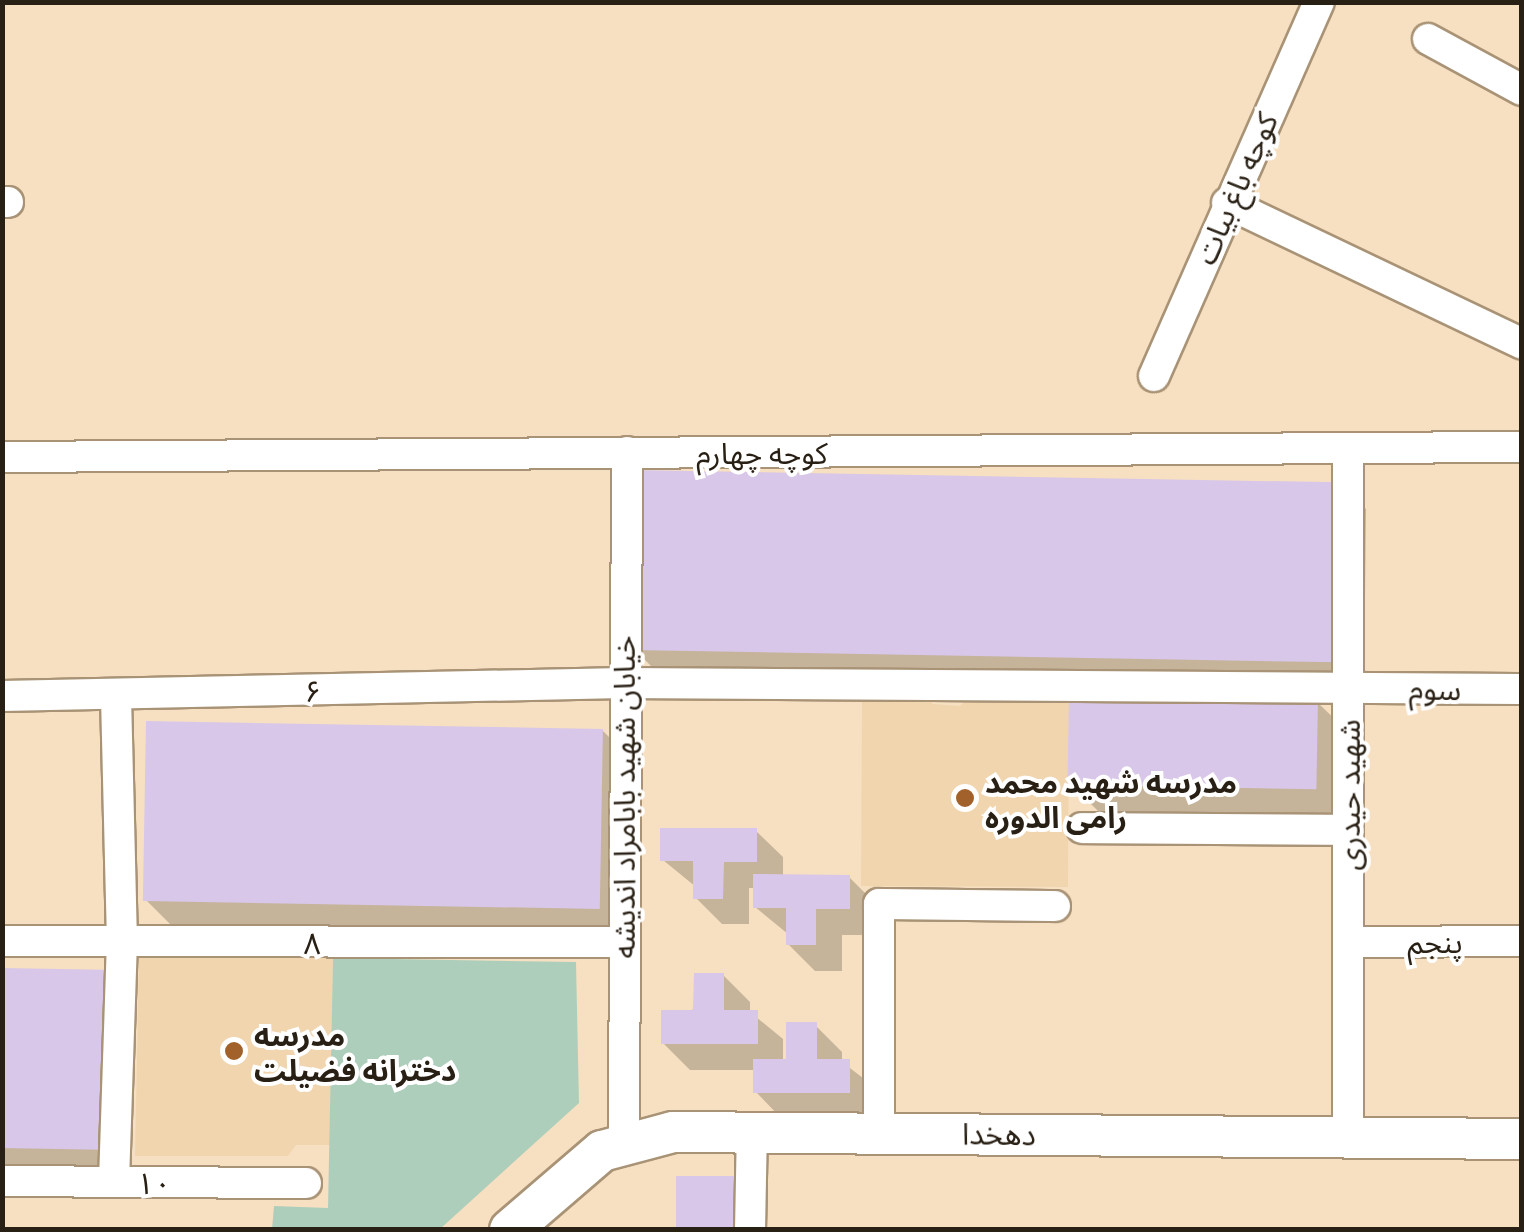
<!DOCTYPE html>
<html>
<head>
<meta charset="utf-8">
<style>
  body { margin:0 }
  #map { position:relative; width:1524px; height:1232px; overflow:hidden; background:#f7e0c1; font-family:"Exo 2","Noto Sans Arabic",sans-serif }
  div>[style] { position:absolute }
  .built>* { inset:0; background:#f1d5af }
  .green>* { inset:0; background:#aecebc }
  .shadow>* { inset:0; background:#0003 }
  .building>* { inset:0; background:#d8c7e8; transform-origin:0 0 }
  .roads { filter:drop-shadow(2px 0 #a99376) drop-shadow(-2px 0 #a99376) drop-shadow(0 2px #a99376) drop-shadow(0 -2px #a99376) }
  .street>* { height:30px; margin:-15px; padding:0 15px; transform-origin:15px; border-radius:15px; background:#fff }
  .secondary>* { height:40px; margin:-20px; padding:0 20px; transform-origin:20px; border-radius:20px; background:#fff }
  .dots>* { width:28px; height:28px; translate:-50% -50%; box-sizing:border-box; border:5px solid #fff; border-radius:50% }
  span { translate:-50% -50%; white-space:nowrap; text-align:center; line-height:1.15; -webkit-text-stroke:8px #fff; paint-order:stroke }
  .street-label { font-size:30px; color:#292015 }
  .poi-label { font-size:30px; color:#292015; font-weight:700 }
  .left { translate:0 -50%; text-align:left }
  .frame { position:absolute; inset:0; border:5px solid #292015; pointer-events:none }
</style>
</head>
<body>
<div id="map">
  <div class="built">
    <i style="clip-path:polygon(862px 694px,927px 694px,933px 704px,960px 706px,970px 695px,1069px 695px,1068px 887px,861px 886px)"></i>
    <i style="clip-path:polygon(139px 956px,333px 958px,330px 1145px,296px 1145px,288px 1156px,135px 1156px)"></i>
  </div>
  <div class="green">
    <i style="clip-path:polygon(333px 958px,576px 962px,579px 1103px,440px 1229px,272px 1229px,274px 1206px,328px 1208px)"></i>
  </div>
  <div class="shadow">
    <i style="clip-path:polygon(1339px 483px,1366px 509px,1364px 685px,661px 676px,634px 649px)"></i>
    <i style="clip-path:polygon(1317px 702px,1344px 728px,1343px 814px,1098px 811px,1071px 784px)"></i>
    <i style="clip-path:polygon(602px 730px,629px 757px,627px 933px,173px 927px,146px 900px)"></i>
    <i style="clip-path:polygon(756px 831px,783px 857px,783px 877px,849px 877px,876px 904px,876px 935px,842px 935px,842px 971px,815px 971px,788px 944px,788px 934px,755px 907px,755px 888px,749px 888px,749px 924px,722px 924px,696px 898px,696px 887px,663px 860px)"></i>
    <i style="clip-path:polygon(2px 971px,103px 972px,130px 999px,128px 1175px,2px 1174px)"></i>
    <i style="clip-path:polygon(723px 975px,750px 1002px,750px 1012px,783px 1039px,783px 1062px,815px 1025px,842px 1052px,842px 1062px,876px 1088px,876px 1119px,782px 1119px,756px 1092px,756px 1070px,690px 1070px,663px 1043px)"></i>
  </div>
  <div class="building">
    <i style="left:634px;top:470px;width:707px;height:180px;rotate:1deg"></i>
    <i style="left:1069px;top:695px;width:249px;height:90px;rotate:1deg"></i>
    <i style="left:146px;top:721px;width:457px;height:180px;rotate:1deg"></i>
    <i style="clip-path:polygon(660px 828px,757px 828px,757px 862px,724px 862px,723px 899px,693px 899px,693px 861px,660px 861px)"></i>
    <i style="clip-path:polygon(753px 874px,850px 875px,850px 909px,816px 909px,816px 945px,786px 945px,786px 908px,753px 908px)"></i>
    <i style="left:2px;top:968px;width:102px;height:180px;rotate:1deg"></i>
    <i style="clip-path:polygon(694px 973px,724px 973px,724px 1010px,758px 1010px,758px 1044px,661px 1044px,661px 1010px,693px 1010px)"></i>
    <i style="clip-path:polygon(786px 1022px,817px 1022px,817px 1059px,850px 1059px,850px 1093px,753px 1093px,753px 1059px,786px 1059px)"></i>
    <i style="left:737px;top:1176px;width:54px;height:61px;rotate:90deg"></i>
  </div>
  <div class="roads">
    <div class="street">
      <i style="left:1428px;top:39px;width:107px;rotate:28.5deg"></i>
      <i style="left:2px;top:202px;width:6px"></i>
      <i style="left:1227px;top:203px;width:327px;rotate:25.5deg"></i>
      <i style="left:1154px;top:376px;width:409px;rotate:-66.2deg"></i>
      <i style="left:1348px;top:452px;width:686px;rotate:90deg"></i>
      <i style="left:2px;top:457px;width:1520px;rotate:-0.38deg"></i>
      <i style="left:2px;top:696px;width:621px;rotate:-1.2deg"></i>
      <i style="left:623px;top:683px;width:899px;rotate:0.38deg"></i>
      <i style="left:1082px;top:828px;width:266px;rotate:0.4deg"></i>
      <i style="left:2px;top:941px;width:620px;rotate:0.09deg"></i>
      <i style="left:1348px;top:942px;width:174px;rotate:-0.3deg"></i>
      <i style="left:879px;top:1131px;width:227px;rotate:-90deg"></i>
      <i style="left:879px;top:904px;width:176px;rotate:0.7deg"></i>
      <i style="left:624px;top:1142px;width:690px;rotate:-89.75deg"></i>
      <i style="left:2px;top:1181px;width:304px;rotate:0.4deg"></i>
      <i style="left:114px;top:1181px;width:239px;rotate:-88.1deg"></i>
      <i style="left:122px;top:942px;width:248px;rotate:-91.4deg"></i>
      <i style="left:750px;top:1230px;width:101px;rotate:-88.9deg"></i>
    </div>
    <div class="secondary">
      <i style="left:510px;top:1230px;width:121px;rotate:-40.7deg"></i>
      <i style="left:602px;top:1151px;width:73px;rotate:-15deg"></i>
      <i style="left:673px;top:1132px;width:849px;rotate:0.47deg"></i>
    </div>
  </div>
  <div class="dots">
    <i style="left:965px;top:798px;background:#a2612b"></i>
    <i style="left:234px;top:1051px;background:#a2612b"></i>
  </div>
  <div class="street-label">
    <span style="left:1235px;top:188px;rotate:-66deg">کوچه باغ بیات</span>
    <span style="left:762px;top:452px">کوچه چهارم</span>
    <span style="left:1435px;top:688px;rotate:1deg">سوم</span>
    <span style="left:313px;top:690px;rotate:-1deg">۶</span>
    <span style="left:1348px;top:795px;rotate:-90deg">شهید حیدری</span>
    <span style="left:623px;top:797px;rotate:-90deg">خیابان شهید بابامراد اندیشه</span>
    <span style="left:1435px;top:941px">پنجم</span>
    <span style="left:312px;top:942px">۸</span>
    <span style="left:999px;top:1133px;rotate:1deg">دهخدا</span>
    <span style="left:154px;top:1182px">۱۰</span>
  </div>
  <div class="poi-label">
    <span class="left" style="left:985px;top:798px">مدرسه شهید محمد<br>رامی الدوره</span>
    <span class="left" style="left:254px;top:1051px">مدرسه<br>دخترانه فضيلت</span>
  </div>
  <div class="frame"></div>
</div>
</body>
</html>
